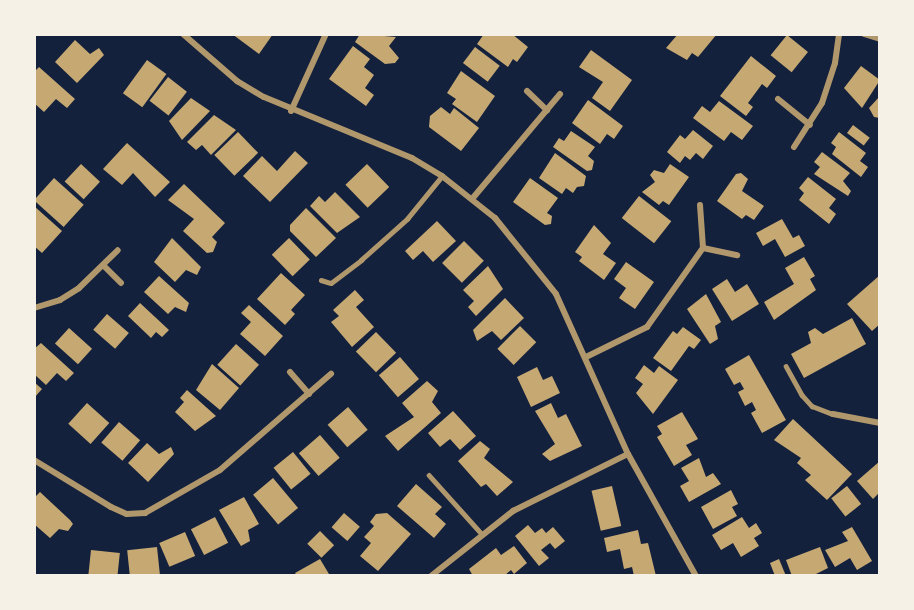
<!DOCTYPE html>
<html>
<head>
<meta charset="utf-8">
<style>
  body { margin:0 }
  #map { position:relative; width:914px; height:610px; overflow:hidden; background:#14213d; font-family:Helvetica,sans-serif }
  div>[style] { position:absolute }
  .building>* { inset:0; background:#c6a872; transform-origin:0 0 }
  .service>* { height:4.5px; margin:-2.25px; padding:0 2.25px; transform-origin:2.25px; border-radius:2.25px; background:#b1986c }
  .minor>* { height:6px; margin:-3px; padding:0 3px; transform-origin:3px; border-radius:3px; background:#b1986c }
  span { translate:-50% -50%; white-space:nowrap; text-align:center; line-height:1.15; -webkit-text-stroke:4.5px #f6f1e7; paint-order:stroke }
  .frame { position:absolute; inset:0; border:36px solid #f6f1e7; pointer-events:none }
</style>
</head>
<body>
<div id="map">
  <div class="building">
    <i style="clip-path:polygon(232px 34px,273px 34px,259px 54px)"></i>
    <i style="clip-path:polygon(360px 34px,396px 37px,389px 46px,399px 58px,395px 63px,385px 64px,355px 42px)"></i>
    <i style="clip-path:polygon(484px 34px,512px 34px,528px 47px,517px 62px,513px 59px,508px 67px,477px 44px)"></i>
    <i style="clip-path:polygon(678px 34px,717px 34px,698px 57px,692px 53px,687px 60px,666px 48px)"></i>
    <i style="left:787px;top:35px;width:27px;height:26px;rotate:39deg"></i>
    <i style="clip-path:polygon(75px 40px,90px 54px,99px 48px,104px 55px,77px 83px,55px 62px)"></i>
    <i style="clip-path:polygon(353px 46px,370px 59px,364px 67px,374px 75px,365px 88px,374px 95px,366px 106px,329px 79px)"></i>
    <i style="left:475px;top:47px;width:31px;height:20px;rotate:37deg"></i>
    <i style="clip-path:polygon(591px 50px,632px 80px,610px 111px,592px 98px,603px 82px,579px 67px)"></i>
    <i style="clip-path:polygon(751px 56px,776px 76px,767px 88px,762px 84px,748px 103px,753px 107px,746px 116px,720px 96px)"></i>
    <i style="left:147px;top:60px;width:24px;height:41px;rotate:36deg"></i>
    <i style="clip-path:polygon(861px 66px,880px 80px,862px 108px,844px 88px)"></i>
    <i style="clip-path:polygon(39px 67px,75px 99px,67px 108px,56px 99px,44px 112px,34px 103px,34px 72px)"></i>
    <i style="clip-path:polygon(461px 71px,495px 96px,477px 122px,452px 104px,456px 99px,447px 93px)"></i>
    <i style="left:168px;top:77px;width:24px;height:30px;rotate:38deg"></i>
    <i style="clip-path:polygon(880px 96px,880px 118px,874px 117px,869px 108px)"></i>
    <i style="clip-path:polygon(191px 98px,210px 111px,182px 140px,169px 121px)"></i>
    <i style="clip-path:polygon(588px 100px,623px 126px,614px 139px,607px 134px,600px 144px,572px 123px)"></i>
    <i style="clip-path:polygon(719px 101px,753px 126px,742px 140px,731px 132px,724px 141px,693px 118px,702px 106px,710px 112px)"></i>
    <i style="clip-path:polygon(441px 107px,450px 114px,454px 108px,479px 128px,461px 151px,429px 127px,430px 116px)"></i>
    <i style="clip-path:polygon(214px 115px,236px 130px,211px 155px,202px 145px,196px 150px,187px 142px)"></i>
    <i style="left:853px;top:125px;width:21px;height:10px;rotate:37deg"></i>
    <i style="clip-path:polygon(693px 130px,713px 146px,703px 159px,696px 153px,690px 160px,685px 156px,680px 163px,667px 152px,680px 135px,685px 139px)"></i>
    <i style="clip-path:polygon(571px 131px,595px 147px,588px 156px,594px 161px,592px 170px,587px 171px,553px 147px,559px 138px,564px 141px)"></i>
    <i style="left:238px;top:132px;width:29px;height:33px;rotate:46deg"></i>
    <i style="clip-path:polygon(839px 132px,866px 153px,860px 161px,868px 167px,861px 177px,832px 154px,836px 147px,831px 143px)"></i>
    <i style="clip-path:polygon(127px 143px,170px 182px,155px 197px,133px 173px,122px 185px,103px 169px)"></i>
    <i style="clip-path:polygon(295px 151px,308px 163px,270px 202px,243px 176px,262px 156px,277px 171px)"></i>
    <i style="clip-path:polygon(822px 152px,850px 173px,843px 181px,851px 191px,848px 196px,814px 174px,820px 167px,814px 162px)"></i>
    <i style="clip-path:polygon(555px 153px,586px 176px,584px 186px,577px 187px,573px 193px,566px 188px,562px 194px,539px 178px)"></i>
    <i style="left:81px;top:164px;width:26px;height:24px;rotate:43deg"></i>
    <i style="left:367px;top:164px;width:32px;height:30px;rotate:46deg"></i>
    <i style="clip-path:polygon(670px 164px,689px 177px,669px 205px,663px 201px,659px 205px,642px 192px,655px 182px,650px 175px,654px 170px,664px 173px)"></i>
    <i style="clip-path:polygon(741px 173px,748px 179px,742px 191px,764px 206px,754px 220px,746px 215px,742px 219px,717px 201px,736px 174px)"></i>
    <i style="clip-path:polygon(808px 177px,836px 199px,829px 208px,836px 214px,829px 224px,799px 200px,804px 193px,799px 188px)"></i>
    <i style="left:54px;top:178px;width:40px;height:30px;rotate:42deg"></i>
    <i style="clip-path:polygon(530px 178px,558px 198px,547px 213px,552px 216px,551px 224px,545px 225px,513px 202px)"></i>
    <i style="clip-path:polygon(184px 184px,225px 223px,212px 237px,217px 242px,213px 252px,207px 253px,183px 231px,194px 219px,168px 200px)"></i>
    <i style="clip-path:polygon(335px 192px,360px 217px,337px 233px,310px 206px,319px 196px,325px 202px)"></i>
    <i style="left:639px;top:196px;width:41px;height:28px;rotate:38deg"></i>
    <i style="clip-path:polygon(34px 206px,62px 231px,42px 253px,34px 246px)"></i>
    <i style="clip-path:polygon(306px 208px,336px 238px,316px 257px,290px 231px,290px 225px)"></i>
    <i style="clip-path:polygon(782px 219px,793px 238px,799px 235px,805px 246px,785px 257px,775px 239px,763px 246px,756px 233px)"></i>
    <i style="clip-path:polygon(437px 221px,456px 241px,433px 262px,423px 251px,413px 260px,405px 251px)"></i>
    <i style="clip-path:polygon(594px 225px,611px 243px,603px 254px,616px 263px,604px 280px,579px 261px,582px 257px,575px 252px)"></i>
    <i style="clip-path:polygon(172px 238px,201px 267px,197px 275px,186px 270px,175px 282px,154px 262px)"></i>
    <i style="left:289px;top:238px;width:30px;height:24px;rotate:46deg"></i>
    <i style="left:464px;top:241px;width:28px;height:31px;rotate:45deg"></i>
    <i style="clip-path:polygon(804px 257px,815px 276px,810px 279px,816px 290px,774px 320px,764px 302px,794px 284px,785px 268px)"></i>
    <i style="clip-path:polygon(626px 262px,654px 282px,635px 309px,619px 298px,626px 288px,614px 279px)"></i>
    <i style="clip-path:polygon(488px 266px,503px 289px,476px 316px,468px 307px,474px 301px,463px 290px)"></i>
    <i style="clip-path:polygon(281px 273px,305px 295px,291px 310px,295px 314px,285px 325px,257px 299px)"></i>
    <i style="clip-path:polygon(880px 275px,880px 324px,872px 331px,847px 304px)"></i>
    <i style="clip-path:polygon(159px 276px,189px 303px,186px 312px,175px 307px,168px 314px,144px 292px)"></i>
    <i style="clip-path:polygon(727px 279px,735px 292px,747px 284px,759px 304px,732px 321px,712px 289px)"></i>
    <i style="clip-path:polygon(355px 290px,364px 300px,356px 307px,374px 327px,352px 347px,331px 322px,339px 316px,333px 310px)"></i>
    <i style="clip-path:polygon(706px 294px,721px 322px,715px 326px,718px 339px,710px 344px,687px 309px)"></i>
    <i style="clip-path:polygon(505px 298px,524px 318px,501px 340px,492px 331px,477px 341px,473px 330px)"></i>
    <i style="clip-path:polygon(140px 303px,169px 330px,162px 337px,156px 332px,151px 338px,128px 316px)"></i>
    <i style="clip-path:polygon(249px 305px,283px 336px,265px 356px,240px 334px,251px 322px,241px 313px)"></i>
    <i style="left:107px;top:314px;width:29px;height:21px;rotate:41deg"></i>
    <i style="clip-path:polygon(852px 318px,866px 344px,804px 378px,791px 354px,811px 343px,808px 332px,815px 328px,823px 334px)"></i>
    <i style="left:520px;top:326px;width:23px;height:32px;rotate:45deg"></i>
    <i style="clip-path:polygon(683px 327px,701px 340px,694px 349px,689px 346px,671px 371px,653px 358px,673px 331px,677px 334px)"></i>
    <i style="left:69px;top:328px;width:31px;height:21px;rotate:42deg"></i>
    <i style="left:376px;top:332px;width:29px;height:28px;rotate:46deg"></i>
    <i style="clip-path:polygon(41px 343px,74px 373px,66px 381px,57px 373px,46px 385px,34px 374px,34px 349px)"></i>
    <i style="left:236px;top:344px;width:31px;height:28px;rotate:42deg"></i>
    <i style="clip-path:polygon(749px 355px,786px 420px,762px 433px,751px 413px,756px 410px,752px 402px,745px 406px,738px 392px,744px 389px,740px 382px,734px 385px,725px 369px)"></i>
    <i style="left:400px;top:357px;width:29px;height:28px;rotate:49deg"></i>
    <i style="clip-path:polygon(212px 364px,239px 388px,220px 410px,196px 390px)"></i>
    <i style="clip-path:polygon(644px 365px,654px 373px,659px 366px,678px 380px,653px 414px,636px 393px,643px 384px,635px 378px)"></i>
    <i style="clip-path:polygon(537px 367px,543px 380px,552px 376px,560px 393px,531px 407px,517px 377px)"></i>
    <i style="clip-path:polygon(427px 381px,438px 391px,432px 402px,441px 413px,398px 451px,385px 436px,414px 417px,402px 403px)"></i>
    <i style="clip-path:polygon(34px 382px,42px 389px,34px 398px)"></i>
    <i style="clip-path:polygon(187px 390px,216px 416px,195px 431px,175px 412px,184px 402px,180px 398px)"></i>
    <i style="left:87px;top:403px;width:30px;height:28px;rotate:42deg"></i>
    <i style="clip-path:polygon(551px 403px,558px 418px,566px 414px,582px 446px,550px 461px,542px 454px,555px 444px,535px 411px)"></i>
    <i style="left:348px;top:407px;width:30px;height:27px;rotate:49deg"></i>
    <i style="clip-path:polygon(453px 411px,476px 436px,460px 450px,450px 439px,440px 447px,428px 433px)"></i>
    <i style="clip-path:polygon(682px 412px,698px 439px,686px 445px,692px 455px,674px 466px,657px 437px,662px 434px,657px 426px)"></i>
    <i style="clip-path:polygon(793px 419px,852px 474px,827px 500px,805px 480px,811px 475px,797px 463px,801px 458px,774px 440px)"></i>
    <i style="left:119px;top:422px;width:28px;height:27px;rotate:41deg"></i>
    <i style="left:320px;top:435px;width:30px;height:28px;rotate:49deg"></i>
    <i style="clip-path:polygon(480px 441px,490px 449px,484px 458px,513px 482px,497px 496px,486px 484px,481px 487px,458px 461px)"></i>
    <i style="clip-path:polygon(147px 443px,159px 454px,171px 447px,174px 454px,148px 482px,128px 463px)"></i>
    <i style="left:293px;top:452px;width:28px;height:25px;rotate:51deg"></i>
    <i style="clip-path:polygon(699px 458px,706px 477px,713px 473px,721px 484px,689px 502px,680px 486px,689px 481px,681px 468px)"></i>
    <i style="clip-path:polygon(880px 461px,880px 492px,873px 499px,857px 481px)"></i>
    <i style="left:273px;top:478px;width:39px;height:26px;rotate:50deg"></i>
    <i style="clip-path:polygon(416px 484px,442px 507px,435px 514px,446px 524px,434px 538px,397px 506px)"></i>
    <i style="left:612px;top:486px;width:41px;height:21px;rotate:77deg"></i>
    <i style="left:847px;top:486px;width:23px;height:20px;rotate:52deg"></i>
    <i style="clip-path:polygon(731px 490px,738px 504px,732px 507px,737px 516px,713px 529px,701px 507px)"></i>
    <i style="clip-path:polygon(40px 492px,70px 520px,73px 524px,68px 531px,59px 529px,50px 538px,34px 524px,34px 498px)"></i>
    <i style="clip-path:polygon(244px 497px,259px 524px,248px 530px,250px 541px,241px 546px,219px 510px)"></i>
    <i style="left:344px;top:513px;width:21px;height:19px;rotate:41deg"></i>
    <i style="clip-path:polygon(387px 513px,411px 534px,378px 571px,360px 556px,371px 543px,364px 537px,374px 526px,370px 522px,376px 514px)"></i>
    <i style="left:215px;top:517px;width:29px;height:27px;rotate:63deg"></i>
    <i style="clip-path:polygon(742px 517px,749px 528px,756px 523px,762px 533px,754px 538px,759px 546px,741px 557px,733px 543px,721px 550px,712px 535px)"></i>
    <i style="clip-path:polygon(528px 525px,535px 533px,542px 528px,546px 533px,553px 527px,565px 541px,555px 549px,550px 543px,541px 550px,549px 558px,539px 566px,515px 536px)"></i>
    <i style="clip-path:polygon(852px 527px,872px 561px,857px 570px,850px 558px,835px 567px,825px 550px,848px 541px,842px 532px)"></i>
    <i style="clip-path:polygon(638px 530px,641px 544px,648px 543px,656px 576px,634px 576px,632px 567px,624px 569px,620px 549px,607px 552px,604px 538px)"></i>
    <i style="left:320px;top:531px;width:20px;height:18px;rotate:45deg"></i>
    <i style="left:185px;top:532px;width:26px;height:28px;rotate:67deg"></i>
    <i style="clip-path:polygon(514px 546px,527px 563px,514px 574px,511px 570px,504px 576px,473px 576px,469px 569px,496px 548px,501px 555px)"></i>
    <i style="left:157px;top:547px;width:28px;height:30px;rotate:84deg"></i>
    <i style="clip-path:polygon(820px 547px,828px 568px,812px 576px,792px 576px,786px 560px)"></i>
    <i style="left:91px;top:550px;width:29px;height:26px;rotate:6deg"></i>
    <i style="clip-path:polygon(320px 559px,329px 574px,297px 576px,295px 573px)"></i>
    <i style="clip-path:polygon(779px 559px,786px 576px,775px 576px,770px 563px)"></i>
  </div>
  <div class="service">
    <i style="left:321px;top:280px;width:10px;rotate:17deg"></i>
    <i style="left:331px;top:283px;width:38px;rotate:-37deg"></i>
    <i style="left:361px;top:260px;width:62px;rotate:-41.7deg"></i>
    <i style="left:407px;top:219px;width:55px;rotate:-50.9deg"></i>
    <i style="left:786px;top:366px;width:33px;rotate:61deg"></i>
    <i style="left:802px;top:395px;width:15px;rotate:48deg"></i>
    <i style="left:812px;top:406px;width:22px;rotate:21deg"></i>
    <i style="left:429px;top:475px;width:79px;rotate:48.1deg"></i>
  </div>
  <div class="minor">
    <i style="left:183px;top:34px;width:72px;rotate:41deg"></i>
    <i style="left:237px;top:81px;width:31px;rotate:31deg"></i>
    <i style="left:264px;top:97px;width:160px;rotate:22.4deg"></i>
    <i style="left:412px;top:158px;width:35px;rotate:31deg"></i>
    <i style="left:442px;top:176px;width:68px;rotate:38.4deg"></i>
    <i style="left:495px;top:218px;width:97px;rotate:51.2deg"></i>
    <i style="left:556px;top:294px;width:175px;rotate:65.8deg"></i>
    <i style="left:628px;top:454px;width:140px;rotate:60.9deg"></i>
    <i style="left:864px;top:34px;width:17px;rotate:17deg"></i>
    <i style="left:527px;top:91px;width:28px;rotate:44deg"></i>
    <i style="left:778px;top:99px;width:41px;rotate:39.1deg"></i>
    <i style="left:291px;top:111px;width:85px;rotate:-65.6deg"></i>
    <i style="left:794px;top:147px;width:52px;rotate:-57.5deg"></i>
    <i style="left:822px;top:103px;width:42px;rotate:-72deg"></i>
    <i style="left:835px;top:63px;width:29px;rotate:-82deg"></i>
    <i style="left:472px;top:199px;width:137px;rotate:-50deg"></i>
    <i style="left:700px;top:205px;width:43px;rotate:86deg"></i>
    <i style="left:703px;top:248px;width:35px;rotate:12deg"></i>
    <i style="left:104px;top:266px;width:24px;rotate:45deg"></i>
    <i style="left:34px;top:308px;width:27px;rotate:-17deg"></i>
    <i style="left:60px;top:300px;width:22px;rotate:-32deg"></i>
    <i style="left:79px;top:288px;width:54px;rotate:-44.3deg"></i>
    <i style="left:586px;top:357px;width:68px;rotate:-26.2deg"></i>
    <i style="left:647px;top:327px;width:97px;rotate:-54.7deg"></i>
    <i style="left:290px;top:372px;width:29px;rotate:49deg"></i>
    <i style="left:833px;top:414px;width:48px;rotate:10.8deg"></i>
    <i style="left:34px;top:460px;width:90px;rotate:31.4deg"></i>
    <i style="left:111px;top:507px;width:17px;rotate:24deg"></i>
    <i style="left:127px;top:514px;width:18px;rotate:-3deg"></i>
    <i style="left:145px;top:513px;width:86px;rotate:-29.8deg"></i>
    <i style="left:220px;top:470px;width:147px;rotate:-40.9deg"></i>
    <i style="left:431px;top:576px;width:105px;rotate:-38.4deg"></i>
    <i style="left:513px;top:511px;width:128px;rotate:-26.4deg"></i>
  </div>
  <div class="frame"></div>
</div>
</body>
</html>
